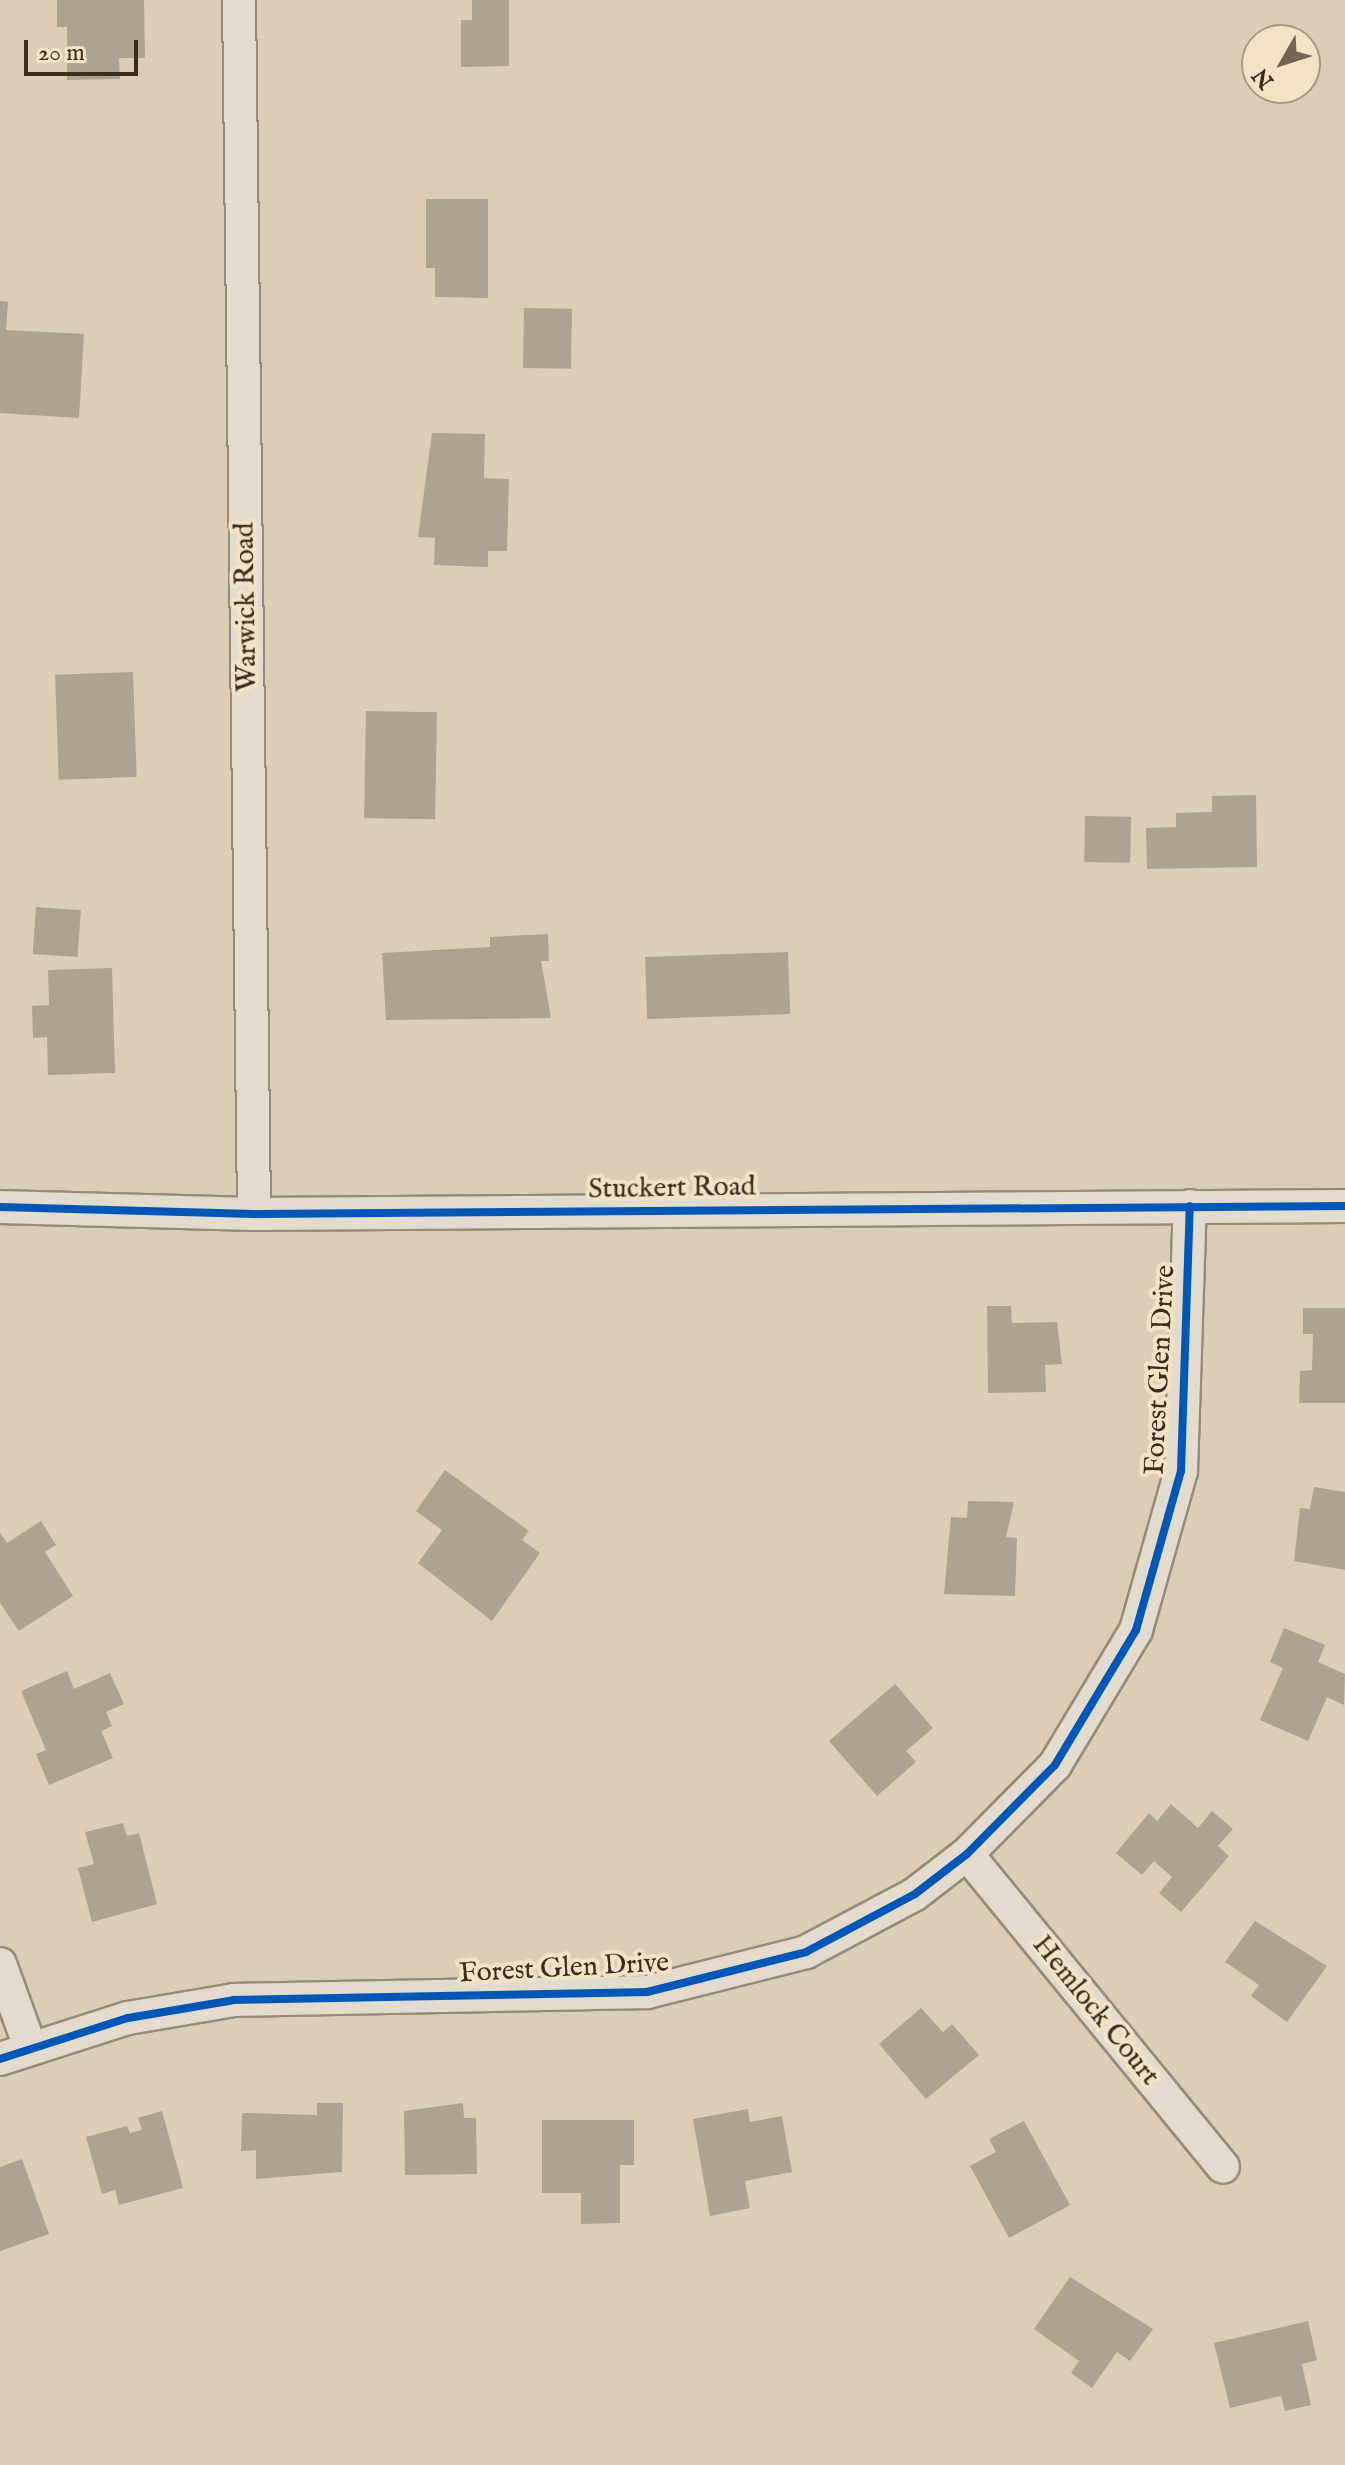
<!DOCTYPE html>
<html>
<head>
<meta charset="utf-8">
<style>
  body { margin:0 }
  #map { position:relative; width:1345px; height:2465px; overflow:hidden; background:#dcceb4; font-family:"IM FELL English",serif }
  div>[style] { position:absolute }
  .building>* { inset:0; background:#ada391; transform-origin:0 0 }
  .roads { filter:drop-shadow(2px 0 #968b7b) drop-shadow(-2px 0 #968b7b) drop-shadow(0 2px #968b7b) drop-shadow(0 -2px #968b7b) }
  .street>* { height:32px; margin:-16px; padding:0 16px; transform-origin:16px; border-radius:16px; background:#e3dcce }
  .cycleway>* { height:8px; margin:-4px; padding:0 4px; transform-origin:4px; border-radius:4px; background:#0057b8 }
  span { translate:-50% -50%; white-space:nowrap; text-align:center; line-height:1.15; -webkit-text-stroke:8px #f3e2c4; paint-order:stroke }
  .street-label { font-size:28px; color:#3d2c1e }
  .north { position:absolute; left:1241px; top:24px; width:80px; height:80px; box-sizing:border-box; background:#f3e2c4; border:2px solid #aa9982; border-radius:50%; rotate:231deg; font-size:22px; font-weight:700; line-height:32px; text-align:center; color:#3d2c1e }
  .north::after { content:''; display:block; margin:auto; width:28px; height:36px; background:#756552; clip-path:polygon(50% 0,100% 100%,50% 72%,0 100%) }
  .scale { position:absolute; left:24px; top:40px; width:114px; height:36px; box-sizing:border-box; border:4px solid #3d2c1e; border-top:0; padding-left:10px; font-size:24px; line-height:28px; white-space:nowrap; color:#3d2c1e; -webkit-text-stroke:6px #f3e2c4; paint-order:stroke }
</style>
</head>
<body>
<div id="map">
  <div class="building">
    <i style="clip-path:polygon(57px 0,144px 0,145px 58px,119px 58px,120px 79px,67px 80px,67px 27px,57px 27px)"></i>
    <i style="clip-path:polygon(472px 0,509px 0,509px 66px,461px 67px,461px 20px,472px 20px)"></i>
    <i style="clip-path:polygon(426px 199px,488px 199px,488px 298px,435px 297px,435px 268px,426px 268px)"></i>
    <i style="clip-path:polygon(0 301px,8px 302px,6px 330px,84px 334px,79px 418px,0 413px)"></i>
    <i style="left:524px;top:308px;width:48px;height:60px;rotate:1deg"></i>
    <i style="clip-path:polygon(432px 433px,485px 434px,484px 478px,509px 479px,507px 551px,488px 551px,488px 567px,434px 565px,435px 538px,418px 537px)"></i>
    <i style="left:133px;top:672px;width:105px;height:78px;rotate:88deg"></i>
    <i style="left:366px;top:711px;width:71px;height:107px;rotate:1deg"></i>
    <i style="clip-path:polygon(1256px 795px,1257px 867px,1147px 869px,1146px 828px,1176px 827px,1176px 813px,1212px 812px,1212px 796px)"></i>
    <i style="left:1085px;top:816px;width:46px;height:46px;rotate:1deg"></i>
    <i style="left:36px;top:907px;width:45px;height:47px;rotate:4deg"></i>
    <i style="clip-path:polygon(548px 934px,549px 961px,541px 961px,551px 1018px,386px 1020px,382px 953px,490px 947px,490px 937px)"></i>
    <i style="left:788px;top:952px;width:62px;height:143px;rotate:88deg"></i>
    <i style="clip-path:polygon(112px 968px,115px 1073px,48px 1075px,47px 1037px,33px 1038px,32px 1006px,49px 1005px,48px 970px)"></i>
    <i style="clip-path:polygon(987px 1306px,1011px 1306px,1012px 1323px,1057px 1322px,1062px 1364px,1045px 1365px,1046px 1392px,988px 1393px)"></i>
    <i style="clip-path:polygon(1303px 1308px,1345px 1308px,1345px 1403px,1299px 1403px,1300px 1371px,1312px 1370px,1313px 1334px,1303px 1334px)"></i>
    <i style="clip-path:polygon(445px 1470px,529px 1531px,522px 1540px,540px 1553px,492px 1621px,418px 1563px,442px 1530px,416px 1511px)"></i>
    <i style="clip-path:polygon(1314px 1487px,1345px 1492px,1345px 1570px,1294px 1561px,1300px 1508px,1310px 1509px)"></i>
    <i style="clip-path:polygon(968px 1501px,1014px 1502px,1006px 1537px,1017px 1538px,1015px 1596px,944px 1594px,951px 1517px,967px 1518px)"></i>
    <i style="clip-path:polygon(41px 1521px,56px 1545px,45px 1552px,73px 1596px,19px 1631px,0 1603px,0 1533px,7px 1543px)"></i>
    <i style="clip-path:polygon(1284px 1628px,1325px 1645px,1318px 1662px,1345px 1674px,1344px 1705px,1327px 1697px,1308px 1741px,1260px 1720px,1283px 1668px,1270px 1662px)"></i>
    <i style="clip-path:polygon(67px 1671px,74px 1689px,110px 1673px,124px 1704px,106px 1712px,112px 1726px,101px 1731px,113px 1758px,49px 1785px,36px 1754px,46px 1750px,21px 1691px)"></i>
    <i style="clip-path:polygon(895px 1684px,933px 1728px,906px 1751px,916px 1762px,877px 1796px,829px 1741px)"></i>
    <i style="clip-path:polygon(1171px 1804px,1198px 1828px,1212px 1811px,1233px 1829px,1218px 1846px,1229px 1856px,1181px 1912px,1159px 1893px,1172px 1877px,1154px 1861px,1142px 1875px,1116px 1853px,1149px 1813px,1157px 1821px)"></i>
    <i style="clip-path:polygon(123px 1823px,127px 1836px,139px 1833px,157px 1904px,92px 1922px,78px 1868px,94px 1864px,85px 1832px)"></i>
    <i style="clip-path:polygon(1255px 1921px,1327px 1966px,1287px 2022px,1251px 1996px,1259px 1985px,1225px 1962px)"></i>
    <i style="clip-path:polygon(921px 2008px,943px 2032px,952px 2024px,979px 2055px,926px 2099px,879px 2044px)"></i>
    <i style="clip-path:polygon(317px 2103px,343px 2103px,342px 2172px,256px 2179px,256px 2150px,241px 2151px,242px 2113px,317px 2115px)"></i>
    <i style="clip-path:polygon(463px 2103px,464px 2118px,476px 2118px,477px 2174px,405px 2175px,404px 2111px)"></i>
    <i style="clip-path:polygon(748px 2109px,750px 2122px,782px 2116px,792px 2172px,745px 2181px,750px 2208px,710px 2216px,693px 2119px)"></i>
    <i style="clip-path:polygon(162px 2111px,183px 2188px,119px 2205px,115px 2190px,102px 2194px,86px 2137px,127px 2126px,130px 2133px,142px 2130px,138px 2118px)"></i>
    <i style="clip-path:polygon(542px 2120px,634px 2120px,634px 2165px,620px 2165px,620px 2223px,581px 2224px,581px 2193px,542px 2193px)"></i>
    <i style="clip-path:polygon(1024px 2121px,1070px 2205px,1009px 2238px,970px 2166px,996px 2152px,989px 2139px)"></i>
    <i style="clip-path:polygon(22px 2159px,49px 2234px,0 2251px,0 2167px)"></i>
    <i style="clip-path:polygon(1070px 2277px,1153px 2329px,1130px 2361px,1117px 2352px,1092px 2388px,1071px 2373px,1079px 2361px,1034px 2329px)"></i>
    <i style="clip-path:polygon(1308px 2321px,1317px 2360px,1302px 2364px,1311px 2405px,1285px 2411px,1281px 2396px,1230px 2408px,1214px 2343px)"></i>
  </div>
  <div class="roads">
    <div class="street">
      <i style="left:239px;top:0;width:1214px;rotate:89.29deg"></i>
      <i style="left:0;top:1207px;width:254px;rotate:1.6deg"></i>
      <i style="left:254px;top:1214px;width:1091px;rotate:-0.42deg"></i>
      <i style="left:967px;top:1854px;width:404px;rotate:50.7deg"></i>
      <i style="left:0;top:1964px;width:88px;rotate:70.1deg"></i>
      <i style="left:0;top:2059px;width:134px;rotate:-17.8deg"></i>
      <i style="left:128px;top:2018px;width:108px;rotate:-9.6deg"></i>
      <i style="left:234px;top:2000px;width:413px;rotate:-1.1deg"></i>
      <i style="left:647px;top:1992px;width:164px;rotate:-14.1deg"></i>
      <i style="left:806px;top:1952px;width:123px;rotate:-28deg"></i>
      <i style="left:915px;top:1894px;width:66px;rotate:-37.6deg"></i>
      <i style="left:967px;top:1854px;width:125px;rotate:-45.3deg"></i>
      <i style="left:1055px;top:1765px;width:157px;rotate:-59deg"></i>
      <i style="left:1136px;top:1630px;width:165px;rotate:-74.2deg"></i>
      <i style="left:1181px;top:1471px;width:265px;rotate:-88.1deg"></i>
    </div>
  </div>
  <div class="cycleway">
    <i style="left:0;top:1207px;width:254px;rotate:1.6deg"></i>
    <i style="left:254px;top:1214px;width:1091px;rotate:-0.42deg"></i>
    <i style="left:0;top:2059px;width:134px;rotate:-17.8deg"></i>
    <i style="left:128px;top:2018px;width:108px;rotate:-9.6deg"></i>
    <i style="left:234px;top:2000px;width:413px;rotate:-1.1deg"></i>
    <i style="left:647px;top:1992px;width:164px;rotate:-14.1deg"></i>
    <i style="left:806px;top:1952px;width:123px;rotate:-28deg"></i>
    <i style="left:915px;top:1894px;width:66px;rotate:-37.6deg"></i>
    <i style="left:967px;top:1854px;width:125px;rotate:-45.3deg"></i>
    <i style="left:1055px;top:1765px;width:157px;rotate:-59deg"></i>
    <i style="left:1136px;top:1630px;width:165px;rotate:-74.2deg"></i>
    <i style="left:1181px;top:1471px;width:265px;rotate:-88.1deg"></i>
  </div>
  <div class="street-label">
    <span style="left:247px;top:607px;rotate:-91deg">Warwick Road</span>
    <span style="left:672px;top:1189px;rotate:-1deg">Stuckert Road</span>
    <span style="left:1161px;top:1370px;rotate:-87deg">Forest Glen Drive</span>
    <span style="left:564px;top:1969px;rotate:-3deg">Forest Glen Drive</span>
    <span style="left:1095px;top:2011px;rotate:51deg">Hemlock Court</span>
  </div>
  <div class="north">N</div>
  <div class="scale">20 m</div>
</div>
</body>
</html>
